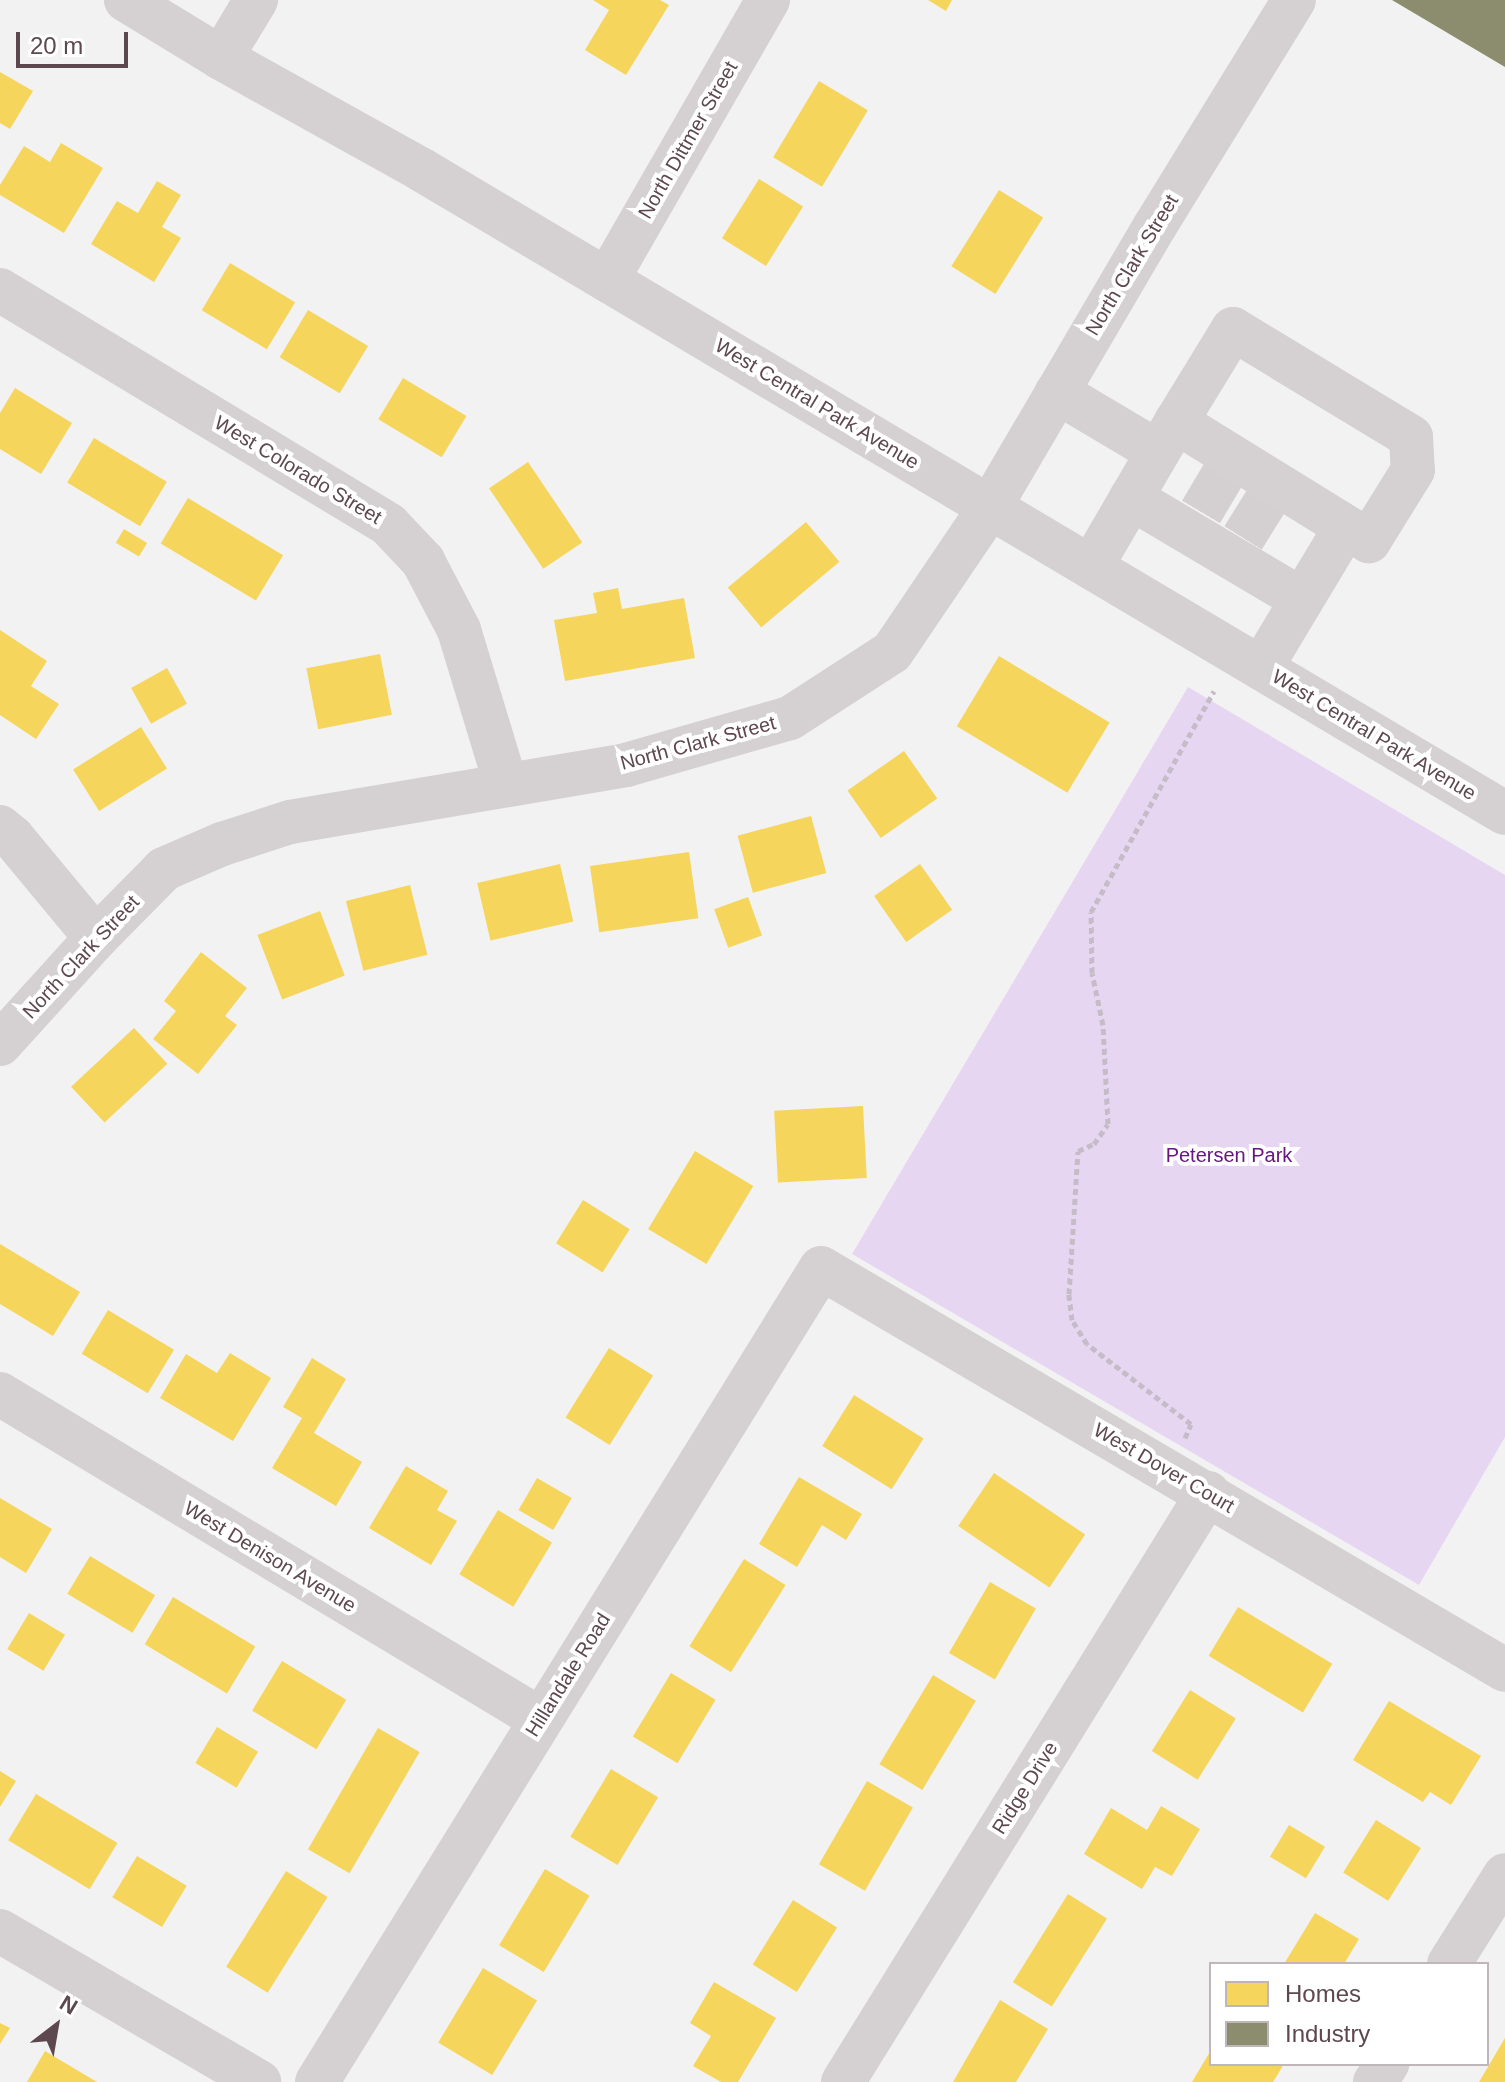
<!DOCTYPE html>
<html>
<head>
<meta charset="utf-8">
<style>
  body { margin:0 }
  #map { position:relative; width:1505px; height:2082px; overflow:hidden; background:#f2f2f2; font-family:Helvetica,sans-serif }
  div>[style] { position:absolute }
  .green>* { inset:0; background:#e7d6f1 }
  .homes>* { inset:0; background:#f6d55c; transform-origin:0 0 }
  .industry>* { inset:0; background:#8c8c6e }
  .minor-tunnel>* { height:44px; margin-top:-22px; transform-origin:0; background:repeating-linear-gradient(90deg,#d4d0d1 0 44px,transparent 0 66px) }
  .path>* { height:5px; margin-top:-2.5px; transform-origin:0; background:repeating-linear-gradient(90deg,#c6bcc7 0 6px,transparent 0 10px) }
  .minor>* { height:44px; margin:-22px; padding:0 22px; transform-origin:22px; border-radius:22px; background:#d5d0d2 }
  span { translate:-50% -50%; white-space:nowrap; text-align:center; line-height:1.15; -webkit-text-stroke:8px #fff; paint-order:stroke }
  .street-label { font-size:20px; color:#5e484f }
  .park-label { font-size:20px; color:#661781 }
  .legend { position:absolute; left:1209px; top:1962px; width:280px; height:104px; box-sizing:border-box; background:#fff; border:2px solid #bfb6b9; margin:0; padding:10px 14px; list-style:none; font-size:24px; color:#5e484f }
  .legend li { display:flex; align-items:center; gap:16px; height:40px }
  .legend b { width:40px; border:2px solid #bfb6b9 }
  .north { position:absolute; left:16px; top:1986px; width:80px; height:80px; -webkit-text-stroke:6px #fff; paint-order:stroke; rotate:31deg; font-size:22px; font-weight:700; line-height:32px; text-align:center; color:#5e484f }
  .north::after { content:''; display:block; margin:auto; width:28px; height:36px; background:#5e484f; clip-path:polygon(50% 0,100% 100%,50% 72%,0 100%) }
  .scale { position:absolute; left:16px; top:32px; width:112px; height:36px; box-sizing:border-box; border:4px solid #5e484f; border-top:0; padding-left:10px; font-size:24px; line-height:28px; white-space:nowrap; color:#5e484f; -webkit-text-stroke:6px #fff; paint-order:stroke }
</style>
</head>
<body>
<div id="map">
  <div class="green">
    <i style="clip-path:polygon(1188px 687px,1505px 875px,1505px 1437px,1419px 1585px,852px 1254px)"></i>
  </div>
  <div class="homes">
    <i style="clip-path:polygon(593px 0,660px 0,669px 5px,626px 75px,585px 50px,609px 10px)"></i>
    <i style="clip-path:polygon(928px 0,952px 0,946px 11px)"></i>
    <i style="clip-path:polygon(0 72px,33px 91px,10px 129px,0 123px)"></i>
    <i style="left:819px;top:81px;width:57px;height:89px;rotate:31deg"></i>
    <i style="clip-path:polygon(61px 143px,103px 168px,64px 233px,0 195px,0 185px,24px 146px,50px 162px)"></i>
    <i style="left:759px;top:179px;width:52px;height:70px;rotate:32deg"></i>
    <i style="clip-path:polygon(157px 181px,181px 195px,162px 227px,181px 238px,154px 282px,91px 244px,117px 201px,138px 213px)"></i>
    <i style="left:999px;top:190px;width:52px;height:90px;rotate:32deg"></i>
    <i style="left:230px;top:263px;width:76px;height:55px;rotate:31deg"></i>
    <i style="left:308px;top:310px;width:70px;height:55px;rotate:31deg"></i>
    <i style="left:403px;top:378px;width:74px;height:48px;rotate:31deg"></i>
    <i style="clip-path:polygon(15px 388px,72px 423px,41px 474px,0 449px,0 413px)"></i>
    <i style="left:94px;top:438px;width:85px;height:52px;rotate:31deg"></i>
    <i style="left:528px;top:462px;width:97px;height:47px;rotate:56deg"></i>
    <i style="left:188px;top:498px;width:111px;height:53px;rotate:31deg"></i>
    <i style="left:806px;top:522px;width:52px;height:102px;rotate:50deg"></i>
    <i style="left:124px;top:529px;width:27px;height:16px;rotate:31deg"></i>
    <i style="clip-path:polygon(618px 588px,622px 609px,684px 598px,695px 658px,565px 681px,554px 620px,597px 613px,593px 593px)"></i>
    <i style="clip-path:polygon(0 630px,47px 661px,31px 686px,59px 704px,36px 739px,0 715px)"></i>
    <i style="left:380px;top:654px;width:62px;height:75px;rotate:79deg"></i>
    <i style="left:999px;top:656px;width:129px;height:82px;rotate:31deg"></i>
    <i style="left:167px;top:668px;width:41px;height:41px;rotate:61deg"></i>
    <i style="left:141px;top:727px;width:49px;height:80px;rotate:58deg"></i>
    <i style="left:904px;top:751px;width:58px;height:69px;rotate:55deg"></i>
    <i style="left:811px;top:816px;width:59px;height:76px;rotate:75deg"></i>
    <i style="left:689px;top:852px;width:67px;height:100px;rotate:82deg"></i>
    <i style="left:560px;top:864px;width:59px;height:85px;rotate:77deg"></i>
    <i style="left:920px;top:864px;width:56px;height:56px;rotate:55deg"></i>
    <i style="left:410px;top:885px;width:72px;height:66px;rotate:76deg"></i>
    <i style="left:748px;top:897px;width:41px;height:36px;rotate:70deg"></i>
    <i style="left:320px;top:911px;width:69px;height:67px;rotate:69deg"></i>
    <i style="clip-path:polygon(201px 952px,247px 988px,225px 1016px,237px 1025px,198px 1074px,153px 1039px,176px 1011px,164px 1001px)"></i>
    <i style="left:134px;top:1028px;width:49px;height:86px;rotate:47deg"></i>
    <i style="left:863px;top:1106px;width:72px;height:89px;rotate:87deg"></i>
    <i style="left:695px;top:1151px;width:68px;height:91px;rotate:31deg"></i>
    <i style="left:583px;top:1200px;width:55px;height:51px;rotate:32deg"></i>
    <i style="clip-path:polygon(0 1244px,80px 1292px,53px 1336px,0 1304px)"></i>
    <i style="left:108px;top:1310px;width:77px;height:51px;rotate:31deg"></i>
    <i style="left:609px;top:1348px;width:52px;height:82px;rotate:32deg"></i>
    <i style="clip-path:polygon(230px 1353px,271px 1378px,233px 1441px,160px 1398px,186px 1354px,217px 1373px)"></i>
    <i style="clip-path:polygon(312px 1358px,346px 1379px,314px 1433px,362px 1462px,336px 1506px,272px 1468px,302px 1418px,283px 1407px)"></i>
    <i style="left:854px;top:1395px;width:82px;height:60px;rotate:32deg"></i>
    <i style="clip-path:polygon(406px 1466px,448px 1491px,437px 1510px,457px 1521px,431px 1565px,369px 1528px)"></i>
    <i style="left:994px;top:1473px;width:110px;height:64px;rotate:34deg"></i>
    <i style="clip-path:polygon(799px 1477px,862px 1514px,846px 1540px,822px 1525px,797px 1567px,759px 1544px)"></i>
    <i style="left:537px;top:1478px;width:40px;height:37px;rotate:30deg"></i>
    <i style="clip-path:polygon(0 1498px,52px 1529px,26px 1573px,0 1557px)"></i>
    <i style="left:498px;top:1510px;width:63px;height:75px;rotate:31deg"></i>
    <i style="left:90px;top:1556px;width:76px;height:44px;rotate:31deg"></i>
    <i style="left:744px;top:1559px;width:49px;height:103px;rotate:32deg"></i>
    <i style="left:990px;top:1582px;width:53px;height:82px;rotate:30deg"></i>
    <i style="left:173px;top:1597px;width:96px;height:55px;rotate:31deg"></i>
    <i style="left:1238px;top:1607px;width:110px;height:57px;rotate:31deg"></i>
    <i style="left:29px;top:1613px;width:42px;height:42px;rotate:31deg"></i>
    <i style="left:282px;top:1661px;width:75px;height:58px;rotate:31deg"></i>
    <i style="left:671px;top:1673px;width:52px;height:74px;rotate:31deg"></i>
    <i style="left:933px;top:1675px;width:50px;height:104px;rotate:31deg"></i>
    <i style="left:1190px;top:1690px;width:54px;height:72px;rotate:32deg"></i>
    <i style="clip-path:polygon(1389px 1701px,1481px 1756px,1451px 1805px,1430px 1792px,1423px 1802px,1353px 1760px)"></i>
    <i style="left:217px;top:1727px;width:48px;height:42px;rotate:31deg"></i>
    <i style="left:378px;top:1728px;width:48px;height:140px;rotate:30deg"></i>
    <i style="left:611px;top:1769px;width:55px;height:79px;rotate:31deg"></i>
    <i style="clip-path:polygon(0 1771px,16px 1781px,0 1807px)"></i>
    <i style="left:867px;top:1781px;width:53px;height:96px;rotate:30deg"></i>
    <i style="left:36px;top:1794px;width:95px;height:54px;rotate:31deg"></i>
    <i style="clip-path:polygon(1161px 1806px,1200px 1829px,1172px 1876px,1155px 1867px,1142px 1889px,1084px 1854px,1111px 1808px,1147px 1830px)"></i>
    <i style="left:1376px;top:1820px;width:53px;height:62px;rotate:32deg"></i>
    <i style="left:1289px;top:1825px;width:42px;height:37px;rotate:31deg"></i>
    <i style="left:137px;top:1856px;width:58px;height:48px;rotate:31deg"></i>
    <i style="left:545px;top:1869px;width:52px;height:89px;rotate:31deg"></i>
    <i style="left:286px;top:1871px;width:49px;height:113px;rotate:32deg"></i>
    <i style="left:1068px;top:1894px;width:46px;height:104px;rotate:32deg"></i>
    <i style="left:793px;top:1900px;width:52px;height:76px;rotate:32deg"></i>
    <i style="clip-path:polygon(1315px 1913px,1359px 1939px,1344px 1964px,1284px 1964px)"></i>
    <i style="left:483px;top:1968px;width:63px;height:87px;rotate:31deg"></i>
    <i style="clip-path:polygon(714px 1982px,776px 2018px,738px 2082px,721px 2082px,693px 2066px,711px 2036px,690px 2023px)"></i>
    <i style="clip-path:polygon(1000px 2000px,1048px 2029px,1016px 2082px,953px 2082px)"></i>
    <i style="clip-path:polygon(0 2023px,10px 2028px,0 2044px)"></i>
    <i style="clip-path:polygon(1505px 2038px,1505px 2082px,1479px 2082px)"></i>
    <i style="clip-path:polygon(1211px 2050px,1211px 2064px,1284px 2064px,1273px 2082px,1192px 2082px)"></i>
    <i style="clip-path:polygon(45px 2051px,97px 2082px,27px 2082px)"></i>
  </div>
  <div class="industry">
    <i style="clip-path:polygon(1392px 0,1505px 0,1505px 67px)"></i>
  </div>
  <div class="minor-tunnel">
    <i style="left:1201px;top:512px;width:43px;rotate:-59.3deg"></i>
    <i style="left:1243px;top:538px;width:44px;rotate:-58.1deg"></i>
  </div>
  <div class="path">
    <i style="left:1185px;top:1438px;width:15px;rotate:-67deg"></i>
    <i style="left:1191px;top:1424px;width:131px;rotate:-142.4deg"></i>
    <i style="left:1087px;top:1344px;width:28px;rotate:-122deg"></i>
    <i style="left:1072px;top:1320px;width:26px;rotate:-97deg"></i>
    <i style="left:1069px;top:1294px;width:143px;rotate:-86.4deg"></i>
    <i style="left:1078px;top:1151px;width:17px;rotate:-24deg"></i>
    <i style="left:1094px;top:1144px;width:24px;rotate:-55deg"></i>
    <i style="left:1108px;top:1124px;width:99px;rotate:-92.9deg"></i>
    <i style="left:1103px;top:1025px;width:53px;rotate:-101.9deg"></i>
    <i style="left:1092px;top:973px;width:61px;rotate:-90.9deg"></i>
    <i style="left:1091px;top:912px;width:253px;rotate:-60.9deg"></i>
  </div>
  <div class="minor">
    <i style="left:126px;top:0;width:111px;rotate:31.4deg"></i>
    <i style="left:221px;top:58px;width:230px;rotate:29.1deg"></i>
    <i style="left:422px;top:170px;width:1259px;rotate:30.7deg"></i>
    <i style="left:221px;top:58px;width:68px;rotate:-58.9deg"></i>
    <i style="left:607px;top:280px;width:323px;rotate:-60.1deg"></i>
    <i style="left:0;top:290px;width:454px;rotate:31.1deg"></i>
    <i style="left:389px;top:525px;width:50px;rotate:46.6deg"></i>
    <i style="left:423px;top:561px;width:78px;rotate:62.4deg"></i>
    <i style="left:459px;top:630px;width:162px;rotate:73.1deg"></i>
    <i style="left:1057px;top:392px;width:117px;rotate:30.7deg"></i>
    <i style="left:1158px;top:452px;width:133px;rotate:120.2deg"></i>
    <i style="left:1158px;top:452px;width:35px;rotate:-59deg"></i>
    <i style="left:1176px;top:422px;width:109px;rotate:-58.5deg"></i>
    <i style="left:1233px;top:329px;width:208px;rotate:31.2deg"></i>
    <i style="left:1411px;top:437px;width:33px;rotate:87deg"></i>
    <i style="left:1413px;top:470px;width:84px;rotate:121.8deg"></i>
    <i style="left:1369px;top:541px;width:227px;rotate:-148.3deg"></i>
    <i style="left:1131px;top:498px;width:198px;rotate:30.7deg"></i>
    <i style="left:1261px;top:668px;width:163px;rotate:-59deg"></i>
    <i style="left:0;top:827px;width:17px;rotate:40deg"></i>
    <i style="left:13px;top:838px;width:130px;rotate:50.3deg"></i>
    <i style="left:0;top:1044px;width:143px;rotate:-47.8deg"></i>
    <i style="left:96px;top:938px;width:97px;rotate:-45.4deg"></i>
    <i style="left:164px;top:869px;width:63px;rotate:-23.3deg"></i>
    <i style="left:222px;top:844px;width:71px;rotate:-17.9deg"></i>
    <i style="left:290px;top:822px;width:341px;rotate:-9.6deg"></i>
    <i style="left:626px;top:765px;width:171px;rotate:-16deg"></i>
    <i style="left:790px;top:718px;width:121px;rotate:-32.9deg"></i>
    <i style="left:892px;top:652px;width:175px;rotate:-55.9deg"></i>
    <i style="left:990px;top:507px;width:326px;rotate:-59.6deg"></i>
    <i style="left:1155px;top:226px;width:265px;rotate:-58.4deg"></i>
    <i style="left:0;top:1394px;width:630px;rotate:31.04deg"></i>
    <i style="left:0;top:1931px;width:300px;rotate:30.2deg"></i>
    <i style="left:1449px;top:1964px;width:105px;rotate:-57.8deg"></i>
    <i style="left:317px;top:2082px;width:957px;rotate:-58.24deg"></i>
    <i style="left:821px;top:1268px;width:793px;rotate:30.44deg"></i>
    <i style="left:843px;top:2082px;width:693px;rotate:-58.21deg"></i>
    <i style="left:1375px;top:2082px;width:22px;rotate:-56deg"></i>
  </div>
  <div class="street-label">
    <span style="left:688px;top:140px;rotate:-60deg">North Dittmer Street</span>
    <span style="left:1132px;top:265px;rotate:-59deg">North Clark Street</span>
    <span style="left:817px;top:404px;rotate:31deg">West Central Park Avenue</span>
    <span style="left:298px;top:470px;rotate:31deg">West Colorado Street</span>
    <span style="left:1374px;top:735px;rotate:31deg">West Central Park Avenue</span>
    <span style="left:698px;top:743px;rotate:-15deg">North Clark Street</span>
    <span style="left:81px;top:957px;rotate:-47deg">North Clark Street</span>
    <span style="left:1164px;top:1468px;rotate:30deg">West Dover Court</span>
    <span style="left:270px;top:1557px;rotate:31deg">West Denison Avenue</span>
    <span style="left:568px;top:1675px;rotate:-58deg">Hillandale Road</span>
    <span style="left:1025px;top:1788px;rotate:-58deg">Ridge Drive</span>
  </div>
  <div class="park-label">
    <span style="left:1229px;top:1155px">Petersen Park</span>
  </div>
  <ul class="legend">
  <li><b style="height:22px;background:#f6d55c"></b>Homes</li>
  <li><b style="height:22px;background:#8c8c6e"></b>Industry</li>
  </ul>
  <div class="north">N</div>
  <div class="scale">20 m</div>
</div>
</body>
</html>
